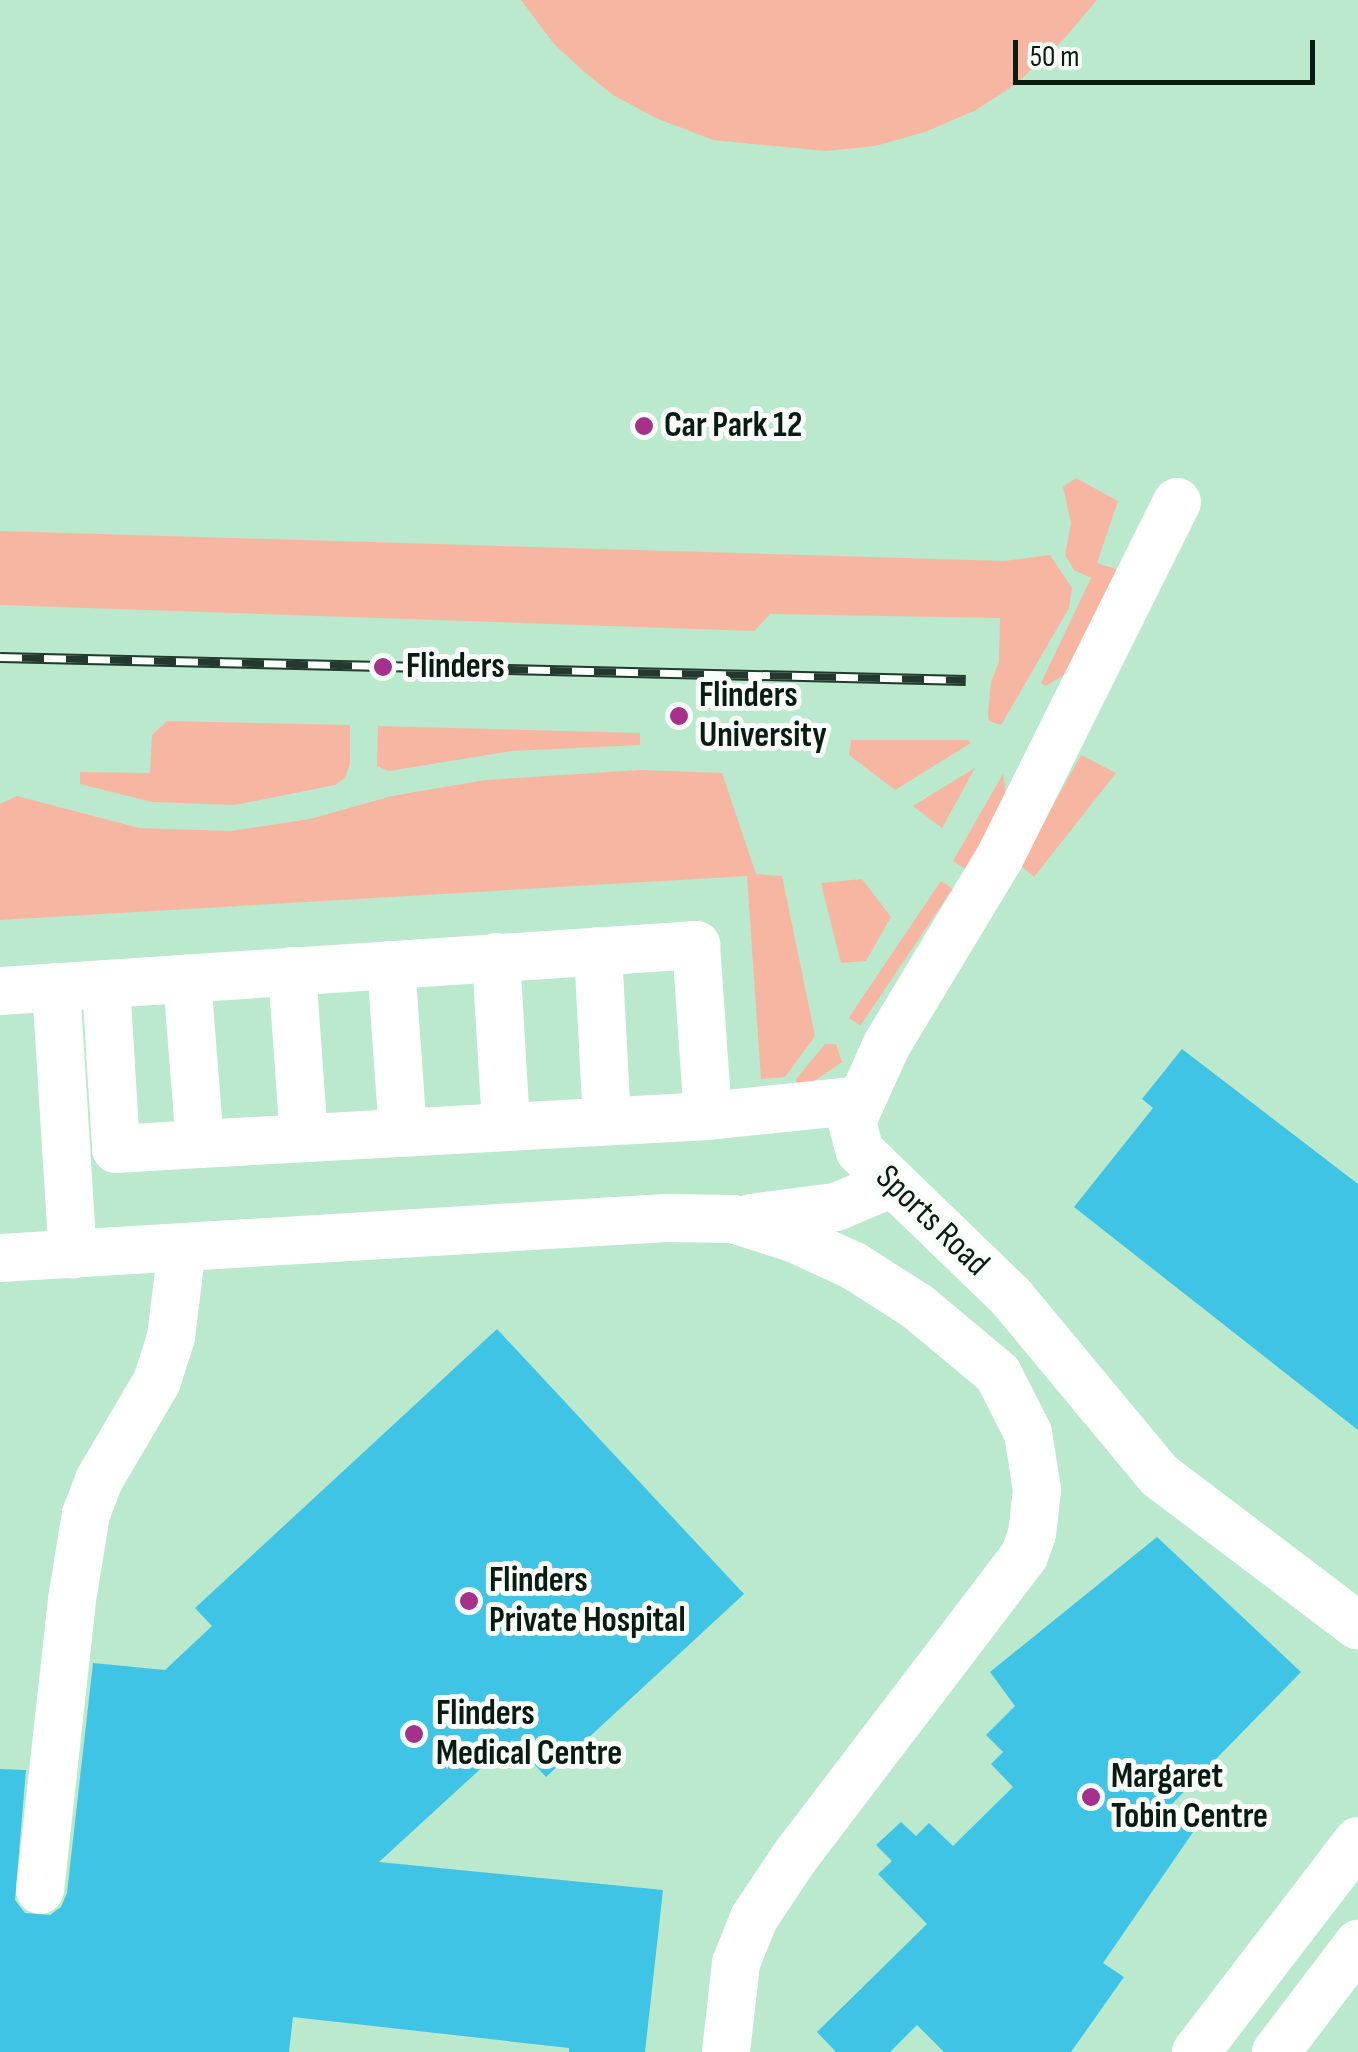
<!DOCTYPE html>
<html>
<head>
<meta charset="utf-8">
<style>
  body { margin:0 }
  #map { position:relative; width:1358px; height:2052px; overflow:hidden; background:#bae9cd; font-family:"Sofia Sans Condensed",sans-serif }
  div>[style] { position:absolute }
  .green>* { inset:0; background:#f7b6a1; transform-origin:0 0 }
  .building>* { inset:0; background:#40c4e5 }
  .minor>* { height:48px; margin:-24px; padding:0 24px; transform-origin:24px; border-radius:24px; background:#fff }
  .rail>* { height:11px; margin-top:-5.5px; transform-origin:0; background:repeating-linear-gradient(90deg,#f9fefb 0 22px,#23392d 0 44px); box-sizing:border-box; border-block:2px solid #23392d }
  .dots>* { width:28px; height:28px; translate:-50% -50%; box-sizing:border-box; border:5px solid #f9fefb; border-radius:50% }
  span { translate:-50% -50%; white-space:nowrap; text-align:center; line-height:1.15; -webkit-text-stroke:10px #f9fefb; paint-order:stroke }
  .poi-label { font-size:35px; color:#0a1c12; font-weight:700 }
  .left { translate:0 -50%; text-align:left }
  .street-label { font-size:35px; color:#0a1c12 }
  .scale { position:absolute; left:1013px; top:40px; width:302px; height:45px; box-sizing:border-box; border:5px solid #0a1c12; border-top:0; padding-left:12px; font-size:30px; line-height:35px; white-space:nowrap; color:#0a1c12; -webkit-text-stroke:8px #f9fefb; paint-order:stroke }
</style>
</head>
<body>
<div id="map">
  <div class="green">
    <i style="clip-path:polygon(521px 0,1097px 0,1062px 41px,1016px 84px,976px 110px,925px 132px,875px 146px,826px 151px,713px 140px,656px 118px,613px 95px,582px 70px,554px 44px)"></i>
    <i style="clip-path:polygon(1076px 478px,1118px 501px,1097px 563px,1125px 572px,1083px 663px,1046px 686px,1041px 683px,1091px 578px,1074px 570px,1065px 555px,1071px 523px,1063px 487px)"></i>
    <i style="clip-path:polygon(0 531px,1004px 561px,1050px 555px,1072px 588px,1069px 608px,1001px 725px,989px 721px,988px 713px,991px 682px,999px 662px,1000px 618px,770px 614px,754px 631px,0 605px)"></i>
    <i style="clip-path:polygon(167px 721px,350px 725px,350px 764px,345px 778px,335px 785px,235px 805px,152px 802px,80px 784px,80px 772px,150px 773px,152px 735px)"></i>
    <i style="clip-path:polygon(378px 726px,640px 733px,640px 745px,512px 751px,389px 771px,377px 766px)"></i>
    <i style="clip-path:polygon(851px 740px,968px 740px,971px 743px,895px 790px,849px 755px)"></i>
    <i style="clip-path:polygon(1081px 755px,1116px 773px,1034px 877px,1020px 865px)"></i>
    <i style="clip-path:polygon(975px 768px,942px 828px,913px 806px)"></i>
    <i style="clip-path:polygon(640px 770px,722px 773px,756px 874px,782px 876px,815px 1036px,785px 1077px,761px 1079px,747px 876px,0 920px,0 804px,17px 796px,139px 828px,231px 831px,310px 819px,392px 796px,485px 780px)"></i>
    <i style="clip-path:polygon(1003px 774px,1007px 802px,965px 869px,953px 861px)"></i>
    <i style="clip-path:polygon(862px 879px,891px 917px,866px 961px,841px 963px,821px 883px)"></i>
    <i style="left:941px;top:881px;width:14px;height:165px;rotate:34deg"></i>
    <i style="clip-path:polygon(825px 1044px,836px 1044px,842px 1062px,797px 1093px,796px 1079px)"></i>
  </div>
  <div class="building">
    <i style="clip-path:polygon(1182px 1049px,1358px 1184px,1358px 1430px,1074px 1207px,1153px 1108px,1142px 1099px)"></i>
    <i style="clip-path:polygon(497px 1329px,744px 1594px,546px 1777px,512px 1740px,379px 1862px,663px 1890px,645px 2052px,569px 2052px,569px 2048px,293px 2017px,289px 2052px,0 2052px,0 1769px,26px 1770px,15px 1900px,25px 1913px,50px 1915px,61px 1907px,67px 1893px,93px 1663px,165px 1670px,212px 1626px,195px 1608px)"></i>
    <i style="clip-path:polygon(1157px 1537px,1301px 1672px,1169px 1807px,1200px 1822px,1103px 1963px,1124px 1977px,1071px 2052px,944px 2052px,917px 2025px,890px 2052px,836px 2052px,817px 2032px,927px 1924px,878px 1874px,892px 1861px,876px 1845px,901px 1822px,916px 1836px,929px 1823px,953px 1846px,1013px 1787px,991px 1764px,1003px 1752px,986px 1735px,1015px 1706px,990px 1672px)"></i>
  </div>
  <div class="minor">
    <i style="left:1177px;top:502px;width:397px;rotate:116.5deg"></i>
    <i style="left:1000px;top:857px;width:218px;rotate:121.1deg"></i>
    <i style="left:887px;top:1044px;width:85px;rotate:114.2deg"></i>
    <i style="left:852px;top:1122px;width:30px;rotate:75deg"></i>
    <i style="left:860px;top:1151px;width:211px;rotate:44deg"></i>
    <i style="left:1012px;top:1298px;width:231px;rotate:50.3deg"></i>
    <i style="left:1160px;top:1476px;width:248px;rotate:37.1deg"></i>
    <i style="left:598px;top:951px;width:170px;rotate:87deg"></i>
    <i style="left:496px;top:957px;width:170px;rotate:86.6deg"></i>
    <i style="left:391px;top:965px;width:168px;rotate:85.9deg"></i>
    <i style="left:292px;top:971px;width:167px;rotate:85.9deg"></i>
    <i style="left:106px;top:984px;width:165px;rotate:86.5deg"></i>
    <i style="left:116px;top:1149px;width:84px;rotate:-3.4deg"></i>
    <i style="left:56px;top:987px;width:268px;rotate:86.4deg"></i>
    <i style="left:0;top:991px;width:698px;rotate:-3.78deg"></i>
    <i style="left:696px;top:945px;width:171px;rotate:86deg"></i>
    <i style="left:708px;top:1116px;width:509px;rotate:176.85deg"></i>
    <i style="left:200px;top:1144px;width:166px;rotate:-94.5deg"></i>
    <i style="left:708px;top:1116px;width:153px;rotate:-6deg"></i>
    <i style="left:751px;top:1218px;width:86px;rotate:-7.4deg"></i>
    <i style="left:836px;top:1207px;width:62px;rotate:-22.8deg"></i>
    <i style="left:0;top:1258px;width:667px;rotate:-3.44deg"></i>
    <i style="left:666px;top:1218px;width:67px;rotate:0.9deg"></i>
    <i style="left:733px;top:1219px;width:63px;rotate:17.6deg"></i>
    <i style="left:793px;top:1238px;width:67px;rotate:24.7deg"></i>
    <i style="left:854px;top:1266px;width:76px;rotate:32.6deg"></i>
    <i style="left:918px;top:1307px;width:104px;rotate:39.9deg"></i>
    <i style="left:998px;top:1374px;width:66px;rotate:63deg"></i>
    <i style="left:1028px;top:1433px;width:58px;rotate:81deg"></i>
    <i style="left:1037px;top:1490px;width:44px;rotate:96.5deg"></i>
    <i style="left:1032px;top:1534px;width:23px;rotate:110deg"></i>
    <i style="left:1024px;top:1556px;width:376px;rotate:127.3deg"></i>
    <i style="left:796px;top:1855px;width:76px;rotate:123.7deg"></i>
    <i style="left:754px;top:1918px;width:48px;rotate:111.8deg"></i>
    <i style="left:736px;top:1963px;width:90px;rotate:96.4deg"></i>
    <i style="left:40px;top:1890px;width:292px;rotate:-83.7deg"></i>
    <i style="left:72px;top:1600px;width:87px;rotate:-80.8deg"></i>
    <i style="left:86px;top:1514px;width:36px;rotate:-69deg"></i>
    <i style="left:99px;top:1480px;width:115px;rotate:-59.6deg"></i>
    <i style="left:157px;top:1381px;width:46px;rotate:-72.3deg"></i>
    <i style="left:171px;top:1337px;width:90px;rotate:-83deg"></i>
    <i style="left:1196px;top:2052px;width:266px;rotate:-52.5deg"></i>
    <i style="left:1276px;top:2052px;width:136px;rotate:-52.8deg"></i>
  </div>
  <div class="rail">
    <i style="left:0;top:657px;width:966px;rotate:1.36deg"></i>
  </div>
  <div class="dots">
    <i style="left:644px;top:426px;background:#a6318b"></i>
    <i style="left:383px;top:667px;background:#a6318b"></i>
    <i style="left:679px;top:716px;background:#a6318b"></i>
    <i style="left:469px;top:1601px;background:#a6318b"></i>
    <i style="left:414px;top:1734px;background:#a6318b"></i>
    <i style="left:1091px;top:1797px;background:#a6318b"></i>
  </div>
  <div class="poi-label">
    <span class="left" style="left:664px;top:426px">Car Park 12</span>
    <span class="left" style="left:406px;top:667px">Flinders</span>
    <span class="left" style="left:699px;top:716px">Flinders<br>University</span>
    <span class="left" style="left:489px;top:1601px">Flinders<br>Private Hospital</span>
    <span class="left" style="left:436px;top:1734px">Flinders<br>Medical Centre</span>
    <span class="left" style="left:1111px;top:1797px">Margaret<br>Tobin Centre</span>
  </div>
  <div class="street-label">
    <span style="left:932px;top:1221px;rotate:44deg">Sports Road</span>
  </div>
  <div class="scale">50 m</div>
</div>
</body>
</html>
